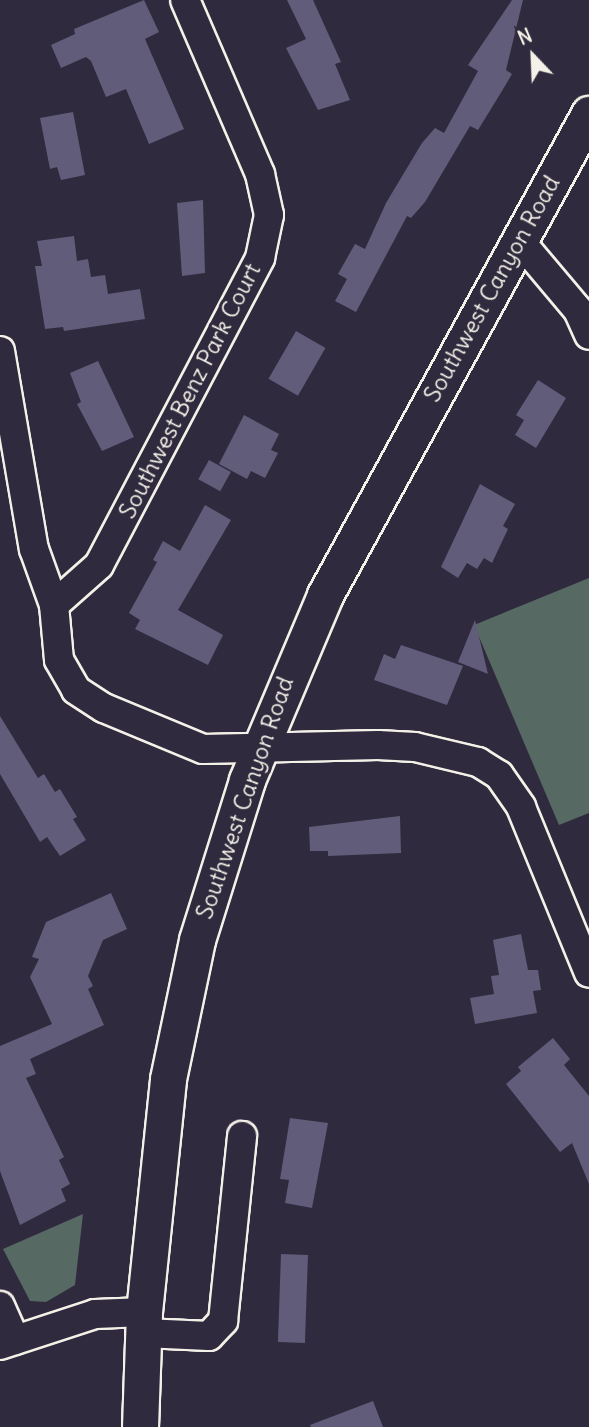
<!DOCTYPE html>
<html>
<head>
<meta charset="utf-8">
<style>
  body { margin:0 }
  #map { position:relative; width:589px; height:1427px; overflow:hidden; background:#2f2a3d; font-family:Delius,sans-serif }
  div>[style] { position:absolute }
  .green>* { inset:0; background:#566962 }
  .building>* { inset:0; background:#615c7a; transform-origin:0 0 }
  .roads { filter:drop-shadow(2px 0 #f4f1e8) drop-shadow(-2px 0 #f4f1e8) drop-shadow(0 2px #f4f1e8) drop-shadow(0 -2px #f4f1e8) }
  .minor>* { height:28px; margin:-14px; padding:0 14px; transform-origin:14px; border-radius:14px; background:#2f2a3d }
  .major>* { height:35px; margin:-17.5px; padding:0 17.5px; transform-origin:17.5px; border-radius:17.5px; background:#2f2a3d }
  span { translate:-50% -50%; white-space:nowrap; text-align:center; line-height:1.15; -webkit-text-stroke:6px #2f2a3d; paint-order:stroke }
  .street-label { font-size:23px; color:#f4f1e8 }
  .north { position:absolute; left:498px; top:21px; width:70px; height:70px; -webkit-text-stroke:5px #2f2a3d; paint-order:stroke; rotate:337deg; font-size:19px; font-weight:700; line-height:28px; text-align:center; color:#f4f1e8 }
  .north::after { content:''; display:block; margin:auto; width:24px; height:32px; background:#f4f1e8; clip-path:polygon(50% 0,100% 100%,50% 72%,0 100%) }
</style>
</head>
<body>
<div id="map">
  <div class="green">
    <i style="clip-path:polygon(589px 578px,589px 813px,559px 825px,474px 625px)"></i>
    <i style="clip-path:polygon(83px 1214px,75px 1285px,46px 1302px,30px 1301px,3px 1249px)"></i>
  </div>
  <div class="building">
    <i style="clip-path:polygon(144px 0,159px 32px,145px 39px,184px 129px,149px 144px,126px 89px,106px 97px,91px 61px,86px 57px,61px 68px,51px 45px,75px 34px,74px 29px)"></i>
    <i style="clip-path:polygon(287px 0,313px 0,341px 62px,335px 64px,350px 100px,318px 110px,286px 48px,306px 39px)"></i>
    <i style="clip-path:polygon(512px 0,523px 0,506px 70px,512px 74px,502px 91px,478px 130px,470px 126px,425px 202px,411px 218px,407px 216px,356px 312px,335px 301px,347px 279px,338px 274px,355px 244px,365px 249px,386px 203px,422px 143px,435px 128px,444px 133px,478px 71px,468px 65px)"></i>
    <i style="clip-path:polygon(73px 112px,85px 175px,61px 180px,57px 167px,50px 169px,40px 118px)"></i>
    <i style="clip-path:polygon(203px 200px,205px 273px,182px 276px,177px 203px)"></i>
    <i style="clip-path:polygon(74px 236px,77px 261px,88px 259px,91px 277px,105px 275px,108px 294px,140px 289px,145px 319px,64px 331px,63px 327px,45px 329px,35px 266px,42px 266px,37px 241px)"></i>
    <i style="left:296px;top:331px;width:34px;height:55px;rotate:30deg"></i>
    <i style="clip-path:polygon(98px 361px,134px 437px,102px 451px,77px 404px,81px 402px,70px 373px)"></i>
    <i style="clip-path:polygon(538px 380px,566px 398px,536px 448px,515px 435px,524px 420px,516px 415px)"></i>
    <i style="clip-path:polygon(244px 415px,279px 434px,271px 450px,278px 453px,265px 478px,251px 471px,247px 479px,219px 464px)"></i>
    <i style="left:209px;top:460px;width:25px;height:22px;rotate:29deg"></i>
    <i style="clip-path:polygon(480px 484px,515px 504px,503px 526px,508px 529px,492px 563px,484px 558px,477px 569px,467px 563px,458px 578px,441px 567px)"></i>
    <i style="clip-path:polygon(205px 505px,231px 520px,178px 610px,223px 635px,208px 665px,135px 629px,140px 620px,129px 613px,157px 562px,153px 560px,163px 541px,180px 551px)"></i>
    <i style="clip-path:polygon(475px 620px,488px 674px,458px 662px)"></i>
    <i style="clip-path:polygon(401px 645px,463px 666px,447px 705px,374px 680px,384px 654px,395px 659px)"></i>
    <i style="clip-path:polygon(0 716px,38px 778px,44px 774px,55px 792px,60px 789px,77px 817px,73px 819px,86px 840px,60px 856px,47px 837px,40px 842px,0 774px)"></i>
    <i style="clip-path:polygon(400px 816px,401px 853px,328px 856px,328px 851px,310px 851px,309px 827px)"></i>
    <i style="clip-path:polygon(111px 893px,127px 929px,103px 940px,88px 976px,93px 986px,88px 989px,104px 1025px,30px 1059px,36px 1074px,26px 1078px,64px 1157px,59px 1160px,70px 1184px,61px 1189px,66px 1201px,20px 1225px,0 1171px,0 1046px,52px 1024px,30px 977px,39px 959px,32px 957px,46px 922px)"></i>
    <i style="clip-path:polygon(521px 934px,528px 970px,538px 970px,541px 990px,533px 991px,537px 1013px,475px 1024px,470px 998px,494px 994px,491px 976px,499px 975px,493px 940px)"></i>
    <i style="clip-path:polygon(553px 1038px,570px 1059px,564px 1065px,589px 1096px,589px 1184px,572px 1143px,560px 1152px,506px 1084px,521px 1071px,518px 1067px)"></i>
    <i style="clip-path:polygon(290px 1118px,328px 1123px,312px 1208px,285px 1203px,289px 1180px,280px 1179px)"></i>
    <i style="left:281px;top:1254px;width:27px;height:88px;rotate:2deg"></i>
    <i style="clip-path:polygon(373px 1401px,383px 1427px,311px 1427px,310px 1425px)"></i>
  </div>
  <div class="roads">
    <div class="minor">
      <i style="left:519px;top:240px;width:92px;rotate:49.9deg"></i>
      <i style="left:578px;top:310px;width:27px;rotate:66deg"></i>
      <i style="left:0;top:351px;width:201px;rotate:80.3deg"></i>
      <i style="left:34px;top:549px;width:59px;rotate:70.3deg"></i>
      <i style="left:54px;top:605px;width:55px;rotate:84.8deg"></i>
      <i style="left:59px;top:660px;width:34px;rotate:60deg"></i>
      <i style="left:76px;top:690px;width:33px;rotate:33deg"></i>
      <i style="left:104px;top:708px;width:107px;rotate:22.5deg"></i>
      <i style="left:203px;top:749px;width:175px;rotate:-1.3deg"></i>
      <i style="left:378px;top:745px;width:37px;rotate:3deg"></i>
      <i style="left:415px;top:747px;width:65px;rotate:13.4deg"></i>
      <i style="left:478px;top:762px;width:25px;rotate:32deg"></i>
      <i style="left:499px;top:775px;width:39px;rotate:55deg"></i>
      <i style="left:521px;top:807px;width:179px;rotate:67.7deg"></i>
      <i style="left:54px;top:605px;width:60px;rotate:-41.6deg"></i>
      <i style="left:99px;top:565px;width:347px;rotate:-62.3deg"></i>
      <i style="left:260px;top:258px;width:44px;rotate:-78.2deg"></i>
      <i style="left:269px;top:215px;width:42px;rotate:-102.4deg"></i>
      <i style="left:260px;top:174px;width:189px;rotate:-113.3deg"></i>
      <i style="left:0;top:1306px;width:37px;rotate:66deg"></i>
      <i style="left:144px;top:1333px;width:65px;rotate:2.6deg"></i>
      <i style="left:209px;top:1336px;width:21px;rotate:-47deg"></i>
      <i style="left:223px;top:1321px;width:186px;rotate:-84.1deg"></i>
      <i style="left:0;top:1345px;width:100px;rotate:-18.1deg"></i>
      <i style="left:95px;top:1314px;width:49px;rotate:-2.3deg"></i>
    </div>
    <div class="major">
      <i style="left:140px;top:1427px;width:115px;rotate:-88deg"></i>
      <i style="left:144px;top:1312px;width:234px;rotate:-84.1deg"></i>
      <i style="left:168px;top:1079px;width:142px;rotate:-78.2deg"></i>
      <i style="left:197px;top:940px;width:168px;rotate:-72.6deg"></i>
      <i style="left:247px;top:780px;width:201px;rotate:-67.1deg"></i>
      <i style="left:325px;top:595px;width:549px;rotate:-61.24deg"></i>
    </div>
  </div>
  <div class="street-label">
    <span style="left:492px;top:289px;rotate:-61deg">Southwest Canyon Road</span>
    <span style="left:190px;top:391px;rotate:-63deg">Southwest Benz Park Court</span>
    <span style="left:245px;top:798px;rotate:-71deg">Southwest Canyon Road</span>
  </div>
  <div class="north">N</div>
</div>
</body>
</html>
